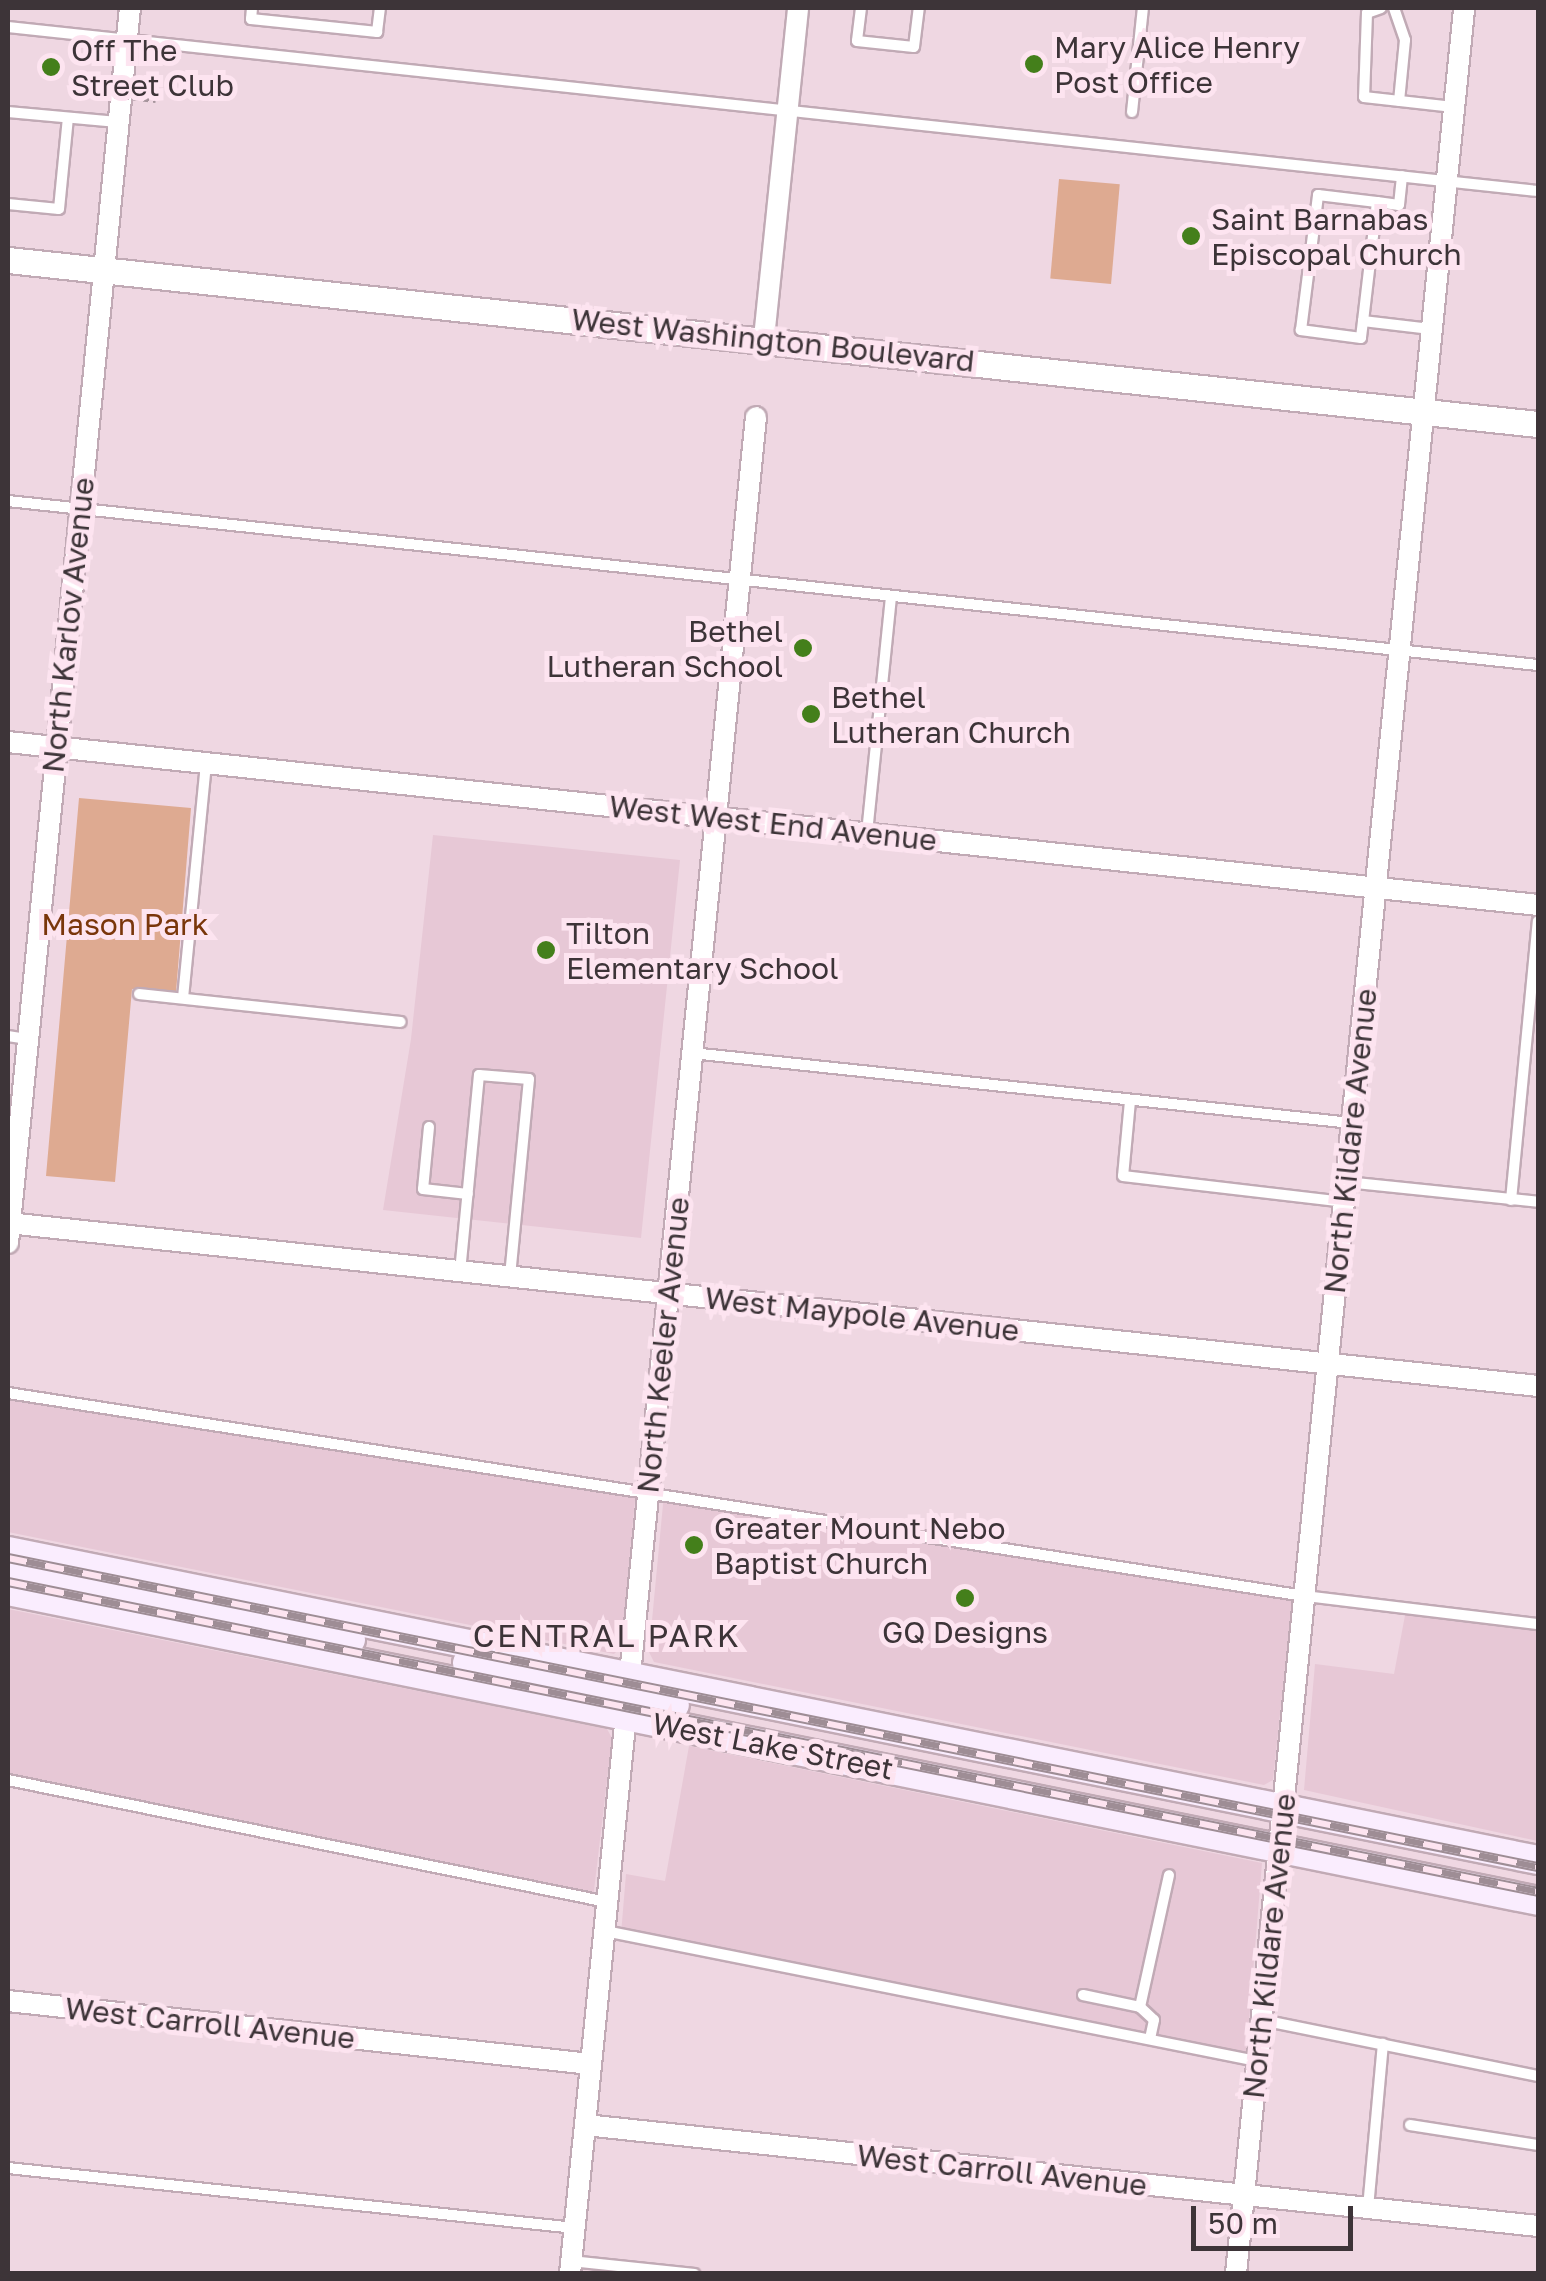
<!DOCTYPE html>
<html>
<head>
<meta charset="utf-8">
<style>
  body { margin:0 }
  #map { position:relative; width:1546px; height:2281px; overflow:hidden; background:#efd7e2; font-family:"Golos Text",sans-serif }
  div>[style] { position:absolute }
  .built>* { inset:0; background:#e7c8d6 }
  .green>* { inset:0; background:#deaa91; transform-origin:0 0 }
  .roads { filter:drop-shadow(2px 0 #c1aab5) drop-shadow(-2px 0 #c1aab5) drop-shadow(0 2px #c1aab5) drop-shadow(0 -2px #c1aab5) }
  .service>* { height:10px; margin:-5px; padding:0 5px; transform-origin:5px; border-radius:5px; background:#fff }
  .minor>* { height:20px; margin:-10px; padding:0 10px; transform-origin:10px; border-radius:10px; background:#fff }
  .tertiary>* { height:25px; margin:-12.5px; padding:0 12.5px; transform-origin:12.5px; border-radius:12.5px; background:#fff }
  .secondary>* { height:28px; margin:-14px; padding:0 14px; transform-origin:14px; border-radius:14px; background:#faedfe }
  .rail>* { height:10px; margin-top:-5px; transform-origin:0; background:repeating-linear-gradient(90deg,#fde4f0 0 19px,#9e8d95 0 38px); box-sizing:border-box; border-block:2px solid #9e8d95 }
  .path-bridge>* { height:4px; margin-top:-2px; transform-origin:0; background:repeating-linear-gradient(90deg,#a6949c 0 5px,transparent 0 10px) }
  .dots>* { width:28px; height:28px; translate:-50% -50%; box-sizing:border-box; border:5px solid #fde4f0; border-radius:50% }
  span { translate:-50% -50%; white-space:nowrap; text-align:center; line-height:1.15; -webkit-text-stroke:10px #fde4f0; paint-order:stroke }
  .poi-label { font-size:30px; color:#3d3438 }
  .left { translate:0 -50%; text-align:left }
  .right { translate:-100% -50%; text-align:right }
  .street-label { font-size:30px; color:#3d3438 }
  .park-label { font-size:30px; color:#7a360b }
  .neighbourhood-label { font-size:32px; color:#3d3438; letter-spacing:2.5px }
  .frame { position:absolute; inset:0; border:10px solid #3d3438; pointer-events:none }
  .scale { position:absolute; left:1191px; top:2206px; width:162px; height:45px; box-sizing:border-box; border:5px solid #3d3438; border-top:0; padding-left:12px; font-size:30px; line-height:35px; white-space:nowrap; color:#3d3438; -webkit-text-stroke:8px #fde4f0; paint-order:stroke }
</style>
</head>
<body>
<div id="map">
  <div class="built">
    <i style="clip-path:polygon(433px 835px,680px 860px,641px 1238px,383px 1210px,411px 1039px)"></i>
    <i style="clip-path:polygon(8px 1393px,636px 1490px,621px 1647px,614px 1654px,8px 1532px)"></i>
    <i style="clip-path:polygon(664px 1494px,1293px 1593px,1273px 1780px,1264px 1785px,654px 1662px,649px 1652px)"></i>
    <i style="clip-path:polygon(8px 1609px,607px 1729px,612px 1738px,593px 1899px,8px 1780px)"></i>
    <i style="clip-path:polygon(1406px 1610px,1538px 1624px,1538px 1841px,1304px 1790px,1315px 1664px,1394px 1674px)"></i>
    <i style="clip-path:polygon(689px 1746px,1262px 1863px,1246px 2058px,621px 1934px,626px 1874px,665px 1881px)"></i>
  </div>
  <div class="green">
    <i style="left:1059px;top:179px;width:61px;height:100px;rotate:5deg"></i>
    <i style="clip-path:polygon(79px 798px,191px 808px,176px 992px,132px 989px,115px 1182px,46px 1176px)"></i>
  </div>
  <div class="roads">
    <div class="service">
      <i style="left:252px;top:8px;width:11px;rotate:95deg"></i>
      <i style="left:251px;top:19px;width:127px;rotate:5.9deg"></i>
      <i style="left:377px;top:32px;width:24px;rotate:-83deg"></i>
      <i style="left:861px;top:8px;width:33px;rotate:97deg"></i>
      <i style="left:857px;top:41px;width:57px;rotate:6deg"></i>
      <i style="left:914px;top:47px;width:39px;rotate:-83deg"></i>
      <i style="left:1381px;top:8px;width:15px;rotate:160deg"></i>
      <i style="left:1367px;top:13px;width:84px;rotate:92deg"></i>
      <i style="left:1364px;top:97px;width:90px;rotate:6.4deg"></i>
      <i style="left:1394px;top:8px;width:34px;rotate:71deg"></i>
      <i style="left:1405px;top:40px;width:61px;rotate:95.6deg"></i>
      <i style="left:8px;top:27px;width:1539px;rotate:6.12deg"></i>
      <i style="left:8px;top:112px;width:110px;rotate:5.2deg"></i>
      <i style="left:1132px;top:112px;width:105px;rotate:-84deg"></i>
      <i style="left:1377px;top:202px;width:22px;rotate:8deg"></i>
      <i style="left:1399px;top:205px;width:29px;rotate:-84deg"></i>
      <i style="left:8px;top:204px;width:51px;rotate:5.6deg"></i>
      <i style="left:59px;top:209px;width:91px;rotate:-84.4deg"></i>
      <i style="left:1363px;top:321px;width:17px;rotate:97deg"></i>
      <i style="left:1361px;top:338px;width:61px;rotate:-172.4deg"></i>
      <i style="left:1301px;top:330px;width:136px;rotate:-82.8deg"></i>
      <i style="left:1318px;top:195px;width:59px;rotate:6.8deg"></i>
      <i style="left:1377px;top:202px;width:120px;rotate:96.7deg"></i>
      <i style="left:1363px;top:321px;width:68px;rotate:6.7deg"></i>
      <i style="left:8px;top:501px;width:1539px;rotate:6.12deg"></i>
      <i style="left:867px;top:833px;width:238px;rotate:-84.2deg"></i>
      <i style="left:139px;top:994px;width:263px;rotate:6.1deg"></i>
      <i style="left:183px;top:998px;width:236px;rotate:-84.4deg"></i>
      <i style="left:8px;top:1036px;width:20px;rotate:9deg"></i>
      <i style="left:692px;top:1053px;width:663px;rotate:6.06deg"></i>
      <i style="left:1130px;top:1101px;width:75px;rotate:95.3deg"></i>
      <i style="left:1123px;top:1176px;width:222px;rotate:6.7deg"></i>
      <i style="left:429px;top:1127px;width:62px;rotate:95.5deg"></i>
      <i style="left:423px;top:1189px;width:45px;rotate:6.3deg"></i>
      <i style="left:1346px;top:1182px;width:193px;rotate:5.9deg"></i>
      <i style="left:1511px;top:1200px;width:280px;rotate:-84.5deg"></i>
      <i style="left:460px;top:1272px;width:198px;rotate:-84.5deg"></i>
      <i style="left:479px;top:1075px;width:50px;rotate:4.6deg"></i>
      <i style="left:529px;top:1079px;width:198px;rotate:95.5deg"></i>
      <i style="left:8px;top:1393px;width:1313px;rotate:8.9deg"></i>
      <i style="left:1305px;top:1596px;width:235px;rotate:6.9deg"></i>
      <i style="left:8px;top:1780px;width:611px;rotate:11.51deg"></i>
      <i style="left:605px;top:1931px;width:665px;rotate:11.28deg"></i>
      <i style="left:1083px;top:1995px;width:58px;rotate:11.9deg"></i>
      <i style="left:1140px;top:2007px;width:135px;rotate:-77.6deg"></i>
      <i style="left:1140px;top:2007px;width:19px;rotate:43deg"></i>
      <i style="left:1154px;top:2020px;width:19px;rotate:102deg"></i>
      <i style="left:1262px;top:2020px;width:282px;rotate:11.5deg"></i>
      <i style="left:1410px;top:2125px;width:130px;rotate:8.9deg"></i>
      <i style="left:8px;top:2168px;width:570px;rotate:6.04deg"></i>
      <i style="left:1368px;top:2208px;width:165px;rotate:-84.8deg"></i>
      <i style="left:571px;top:2261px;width:124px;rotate:6deg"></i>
    </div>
    <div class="minor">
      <i style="left:764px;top:338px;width:332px;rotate:-84.1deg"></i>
      <i style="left:8px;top:742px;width:1539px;rotate:6.08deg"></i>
      <i style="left:8px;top:1223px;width:1539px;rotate:6.08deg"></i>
      <i style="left:8px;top:1243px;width:1241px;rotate:-84.36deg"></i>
      <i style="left:8px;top:2001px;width:586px;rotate:6.17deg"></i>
      <i style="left:585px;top:2125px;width:958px;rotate:6.05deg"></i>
      <i style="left:570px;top:2274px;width:1866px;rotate:-84.28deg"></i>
      <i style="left:1236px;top:2274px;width:2277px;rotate:-84.25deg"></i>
    </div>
    <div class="tertiary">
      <i style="left:8px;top:260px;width:1539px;rotate:6.12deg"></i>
    </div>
    <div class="secondary">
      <i style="left:8px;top:1551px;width:1561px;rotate:11.42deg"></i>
      <i style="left:8px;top:1570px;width:350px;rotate:11.5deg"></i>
      <i style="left:8px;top:1591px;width:1561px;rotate:11.45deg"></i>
      <i style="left:467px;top:1663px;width:212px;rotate:11.4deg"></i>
    </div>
  </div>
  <div class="rail">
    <i style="left:8px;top:1558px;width:1561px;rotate:11.42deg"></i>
    <i style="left:8px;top:1582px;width:1561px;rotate:11.45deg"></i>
  </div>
  <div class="path-bridge">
    <i style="left:84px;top:93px;width:72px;rotate:6.3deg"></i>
  </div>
  <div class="dots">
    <i style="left:1034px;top:64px;background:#447f1b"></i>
    <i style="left:51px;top:67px;background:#447f1b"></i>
    <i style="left:1191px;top:236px;background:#447f1b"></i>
    <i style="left:803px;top:648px;background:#447f1b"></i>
    <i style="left:811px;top:714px;background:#447f1b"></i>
    <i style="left:546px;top:950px;background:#447f1b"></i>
    <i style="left:694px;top:1545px;background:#447f1b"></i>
    <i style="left:965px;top:1598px;background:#447f1b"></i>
  </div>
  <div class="poi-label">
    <span class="left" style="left:1054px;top:64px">Mary Alice Henry<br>Post Office</span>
    <span class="left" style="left:71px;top:67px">Off The<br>Street Club</span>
    <span class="left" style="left:1211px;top:236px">Saint Barnabas<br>Episcopal Church</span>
    <span class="right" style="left:783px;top:648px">Bethel<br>Lutheran School</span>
    <span class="left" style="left:831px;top:714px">Bethel<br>Lutheran Church</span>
    <span class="left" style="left:566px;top:950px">Tilton<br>Elementary School</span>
    <span class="left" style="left:714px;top:1545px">Greater Mount Nebo<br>Baptist Church</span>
    <span style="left:965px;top:1632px">GQ Designs</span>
  </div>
  <div class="street-label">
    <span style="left:773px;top:340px;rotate:6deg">West Washington Boulevard</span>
    <span style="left:68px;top:625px;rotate:-84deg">North Karlov Avenue</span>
    <span style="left:773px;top:823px;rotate:6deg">West West End Avenue</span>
    <span style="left:1350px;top:1141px;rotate:-84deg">North Kildare Avenue</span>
    <span style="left:862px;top:1314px;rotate:6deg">West Maypole Avenue</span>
    <span style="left:663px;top:1345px;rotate:-84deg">North Keeler Avenue</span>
    <span style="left:773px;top:1746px;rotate:11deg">West Lake Street</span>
    <span style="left:1269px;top:1946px;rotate:-84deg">North Kildare Avenue</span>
    <span style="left:210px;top:2023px;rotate:6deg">West Carroll Avenue</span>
    <span style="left:1002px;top:2170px;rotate:6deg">West Carroll Avenue</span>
  </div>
  <div class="park-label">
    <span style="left:125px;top:924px">Mason Park</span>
  </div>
  <div class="neighbourhood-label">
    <span style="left:607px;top:1635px">CENTRAL PARK</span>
  </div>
  <div class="frame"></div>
  <div class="scale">50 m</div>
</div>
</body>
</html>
